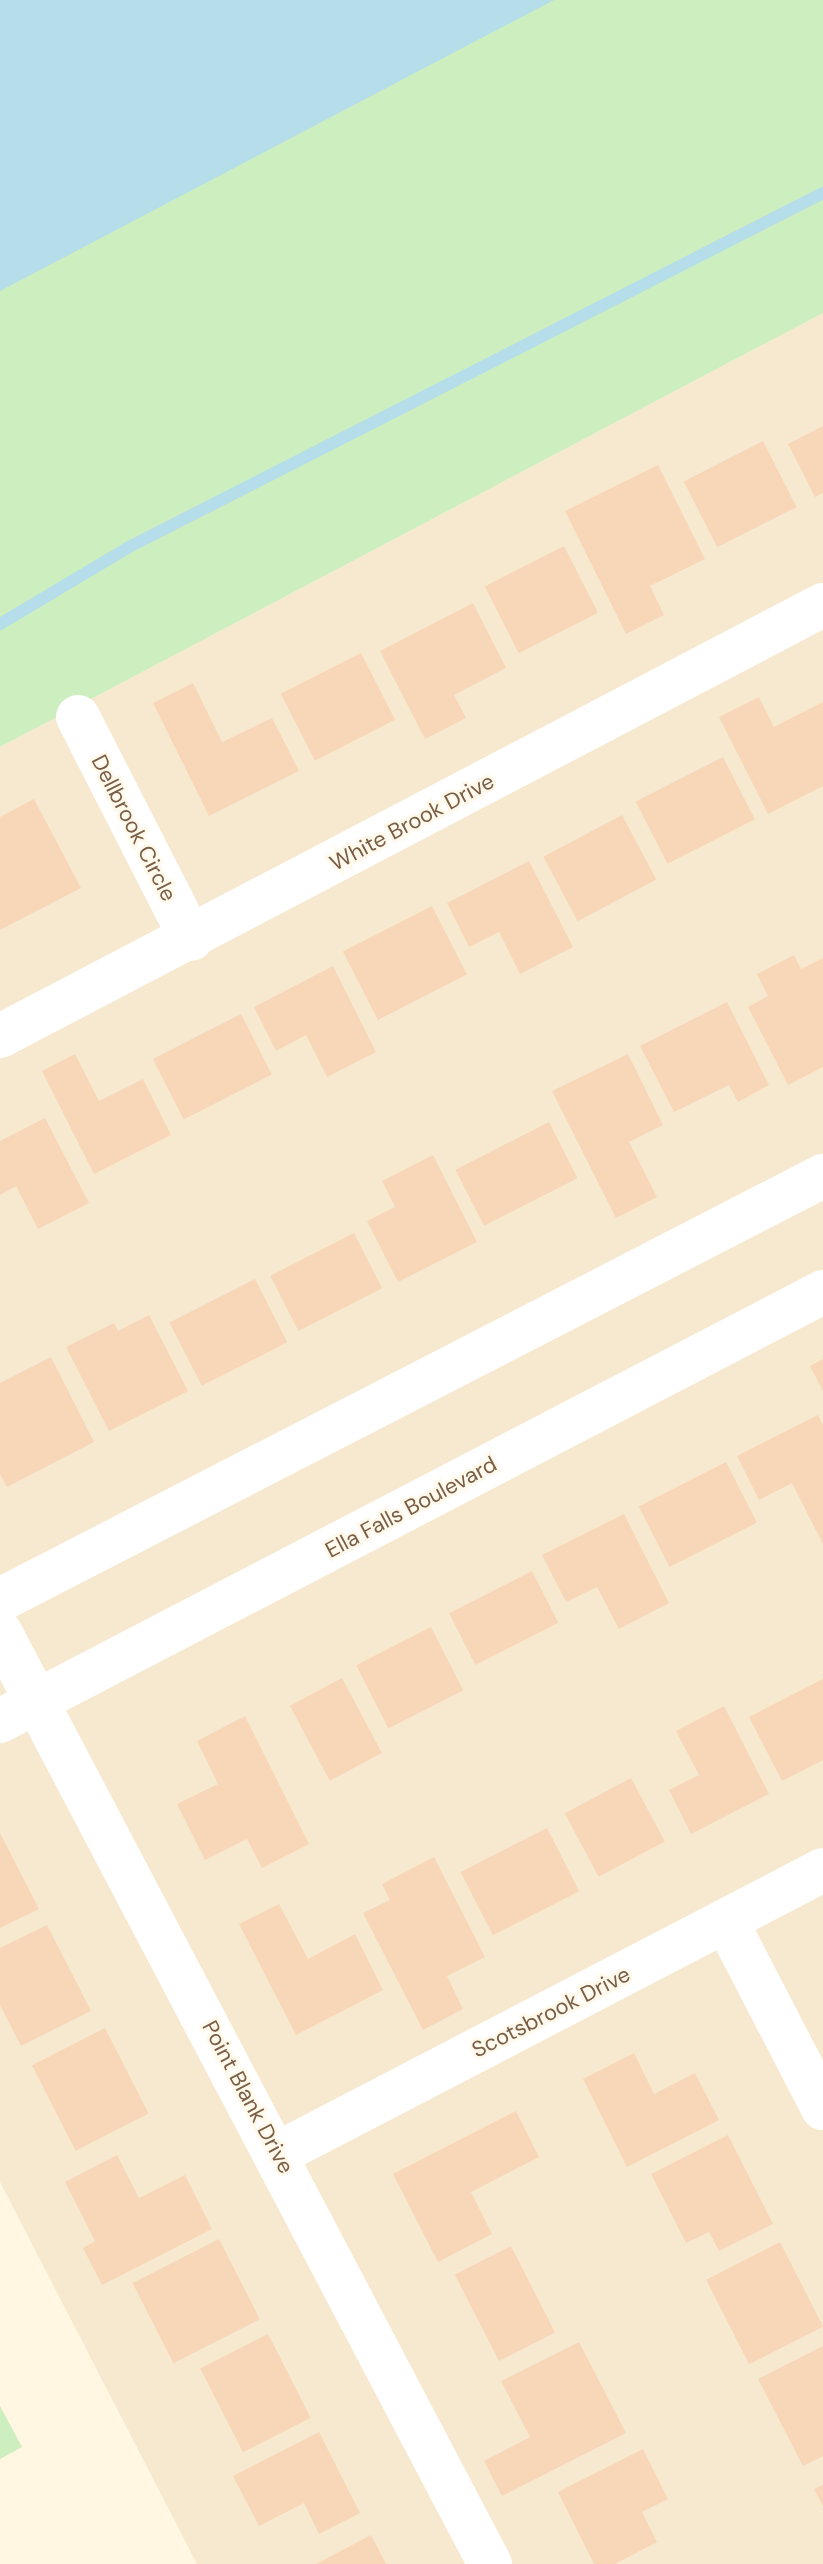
<!DOCTYPE html>
<html>
<head>
<meta charset="utf-8">
<style>
  body { margin:0 }
  #map { position:relative; width:823px; height:2564px; overflow:hidden; background:#fff7e2; font-family:"DM Sans",sans-serif }
  div>[style] { position:absolute }
  .residential>* { inset:0; background:#f7e9d0 }
  .green>* { inset:0; background:#cdeebf }
  .water>* { inset:0; background:#b5ddea }
  .stream>* { height:12px; margin:-6px; padding:0 6px; transform-origin:6px; border-radius:6px; background:#b5ddea }
  .building>* { inset:0; background:#f7d7b7; transform-origin:0 0 }
  .street>* { height:44px; margin:-22px; padding:0 22px; transform-origin:22px; border-radius:22px; background:#fff }
  .secondary>* { height:44px; margin:-22px; padding:0 22px; transform-origin:22px; border-radius:22px; background:#fff }
  span { translate:-50% -50%; white-space:nowrap; text-align:center; line-height:1.15; -webkit-text-stroke:6px #fff9eb; paint-order:stroke }
  .street-label { font-size:22px; color:#795d46 }
</style>
</head>
<body>
<div id="map">
  <div class="residential">
    <i style="clip-path:polygon(823px 313px,823px 2564px,197px 2564px,0 2182px,0 747px)"></i>
  </div>
  <div class="green">
    <i style="clip-path:polygon(0 0,823px 0,823px 313px,0 747px)"></i>
    <i style="clip-path:polygon(0 2406px,22px 2447px,0 2459px)"></i>
  </div>
  <div class="water">
    <i style="clip-path:polygon(0 0,554px 0,0 291px)"></i>
  </div>
  <div class="stream">
    <i style="left:0;top:624px;width:152px;rotate:-30.8deg"></i>
    <i style="left:131px;top:546px;width:777px;rotate:-27.03deg"></i>
  </div>
  <div class="building">
    <i style="clip-path:polygon(823px 426px,823px 493px,815px 497px,788px 444px)"></i>
    <i style="left:763px;top:441px;width:74px;height:89px;rotate:63deg"></i>
    <i style="clip-path:polygon(658px 465px,705px 559px,650px 586px,664px 615px,626px 634px,565px 511px)"></i>
    <i style="left:564px;top:546px;width:75px;height:89px;rotate:63deg"></i>
    <i style="clip-path:polygon(473px 603px,506px 668px,454px 695px,466px 718px,425px 739px,380px 651px)"></i>
    <i style="left:361px;top:653px;width:75px;height:90px;rotate:63deg"></i>
    <i style="clip-path:polygon(193px 683px,222px 742px,272px 718px,299px 771px,209px 816px,153px 703px)"></i>
    <i style="clip-path:polygon(759px 697px,774px 727px,823px 702px,823px 786px,768px 814px,719px 717px)"></i>
    <i style="left:723px;top:757px;width:70px;height:98px;rotate:63deg"></i>
    <i style="clip-path:polygon(34px 799px,81px 888px,0 930px,0 817px)"></i>
    <i style="left:622px;top:815px;width:73px;height:89px;rotate:62deg"></i>
    <i style="clip-path:polygon(529px 861px,573px 947px,520px 974px,499px 932px,469px 947px,447px 903px)"></i>
    <i style="left:432px;top:906px;width:77px;height:100px;rotate:63deg"></i>
    <i style="clip-path:polygon(794px 955px,801px 969px,823px 958px,823px 1067px,788px 1085px,748px 1007px,768px 996px,757px 974px)"></i>
    <i style="clip-path:polygon(333px 966px,376px 1052px,327px 1077px,306px 1035px,276px 1051px,254px 1007px)"></i>
    <i style="clip-path:polygon(727px 1002px,769px 1085px,738px 1102px,729px 1085px,674px 1112px,640px 1046px)"></i>
    <i style="left:241px;top:1014px;width:68px;height:99px;rotate:63deg"></i>
    <i style="clip-path:polygon(75px 1054px,99px 1101px,143px 1079px,171px 1135px,94px 1174px,42px 1071px)"></i>
    <i style="clip-path:polygon(628px 1054px,663px 1125px,629px 1142px,657px 1197px,616px 1218px,552px 1091px)"></i>
    <i style="clip-path:polygon(45px 1118px,89px 1203px,38px 1229px,16px 1186px,0 1195px,0 1141px)"></i>
    <i style="left:549px;top:1122px;width:63px;height:105px;rotate:63deg"></i>
    <i style="clip-path:polygon(433px 1155px,477px 1242px,398px 1282px,367px 1221px,395px 1207px,382px 1181px)"></i>
    <i style="left:354px;top:1233px;width:62px;height:94px;rotate:63deg"></i>
    <i style="left:255px;top:1279px;width:71px;height:96px;rotate:63deg"></i>
    <i style="clip-path:polygon(149px 1315px,188px 1391px,109px 1431px,66px 1347px,114px 1323px,118px 1331px)"></i>
    <i style="clip-path:polygon(51px 1357px,94px 1442px,7px 1487px,0 1474px,0 1383px)"></i>
    <i style="clip-path:polygon(823px 1359px,823px 1391px,810px 1366px)"></i>
    <i style="clip-path:polygon(818px 1415px,823px 1425px,823px 1544px,792px 1483px,759px 1500px,737px 1456px)"></i>
    <i style="left:726px;top:1462px;width:68px;height:98px;rotate:63deg"></i>
    <i style="clip-path:polygon(624px 1514px,669px 1603px,619px 1629px,597px 1587px,566px 1602px,542px 1555px)"></i>
    <i style="left:532px;top:1571px;width:58px;height:93px;rotate:63deg"></i>
    <i style="left:431px;top:1627px;width:71px;height:84px;rotate:63deg"></i>
    <i style="left:342px;top:1678px;width:85px;height:59px;rotate:62deg"></i>
    <i style="clip-path:polygon(823px 1679px,823px 1760px,782px 1781px,749px 1717px)"></i>
    <i style="clip-path:polygon(724px 1706px,769px 1794px,691px 1834px,669px 1790px,699px 1775px,676px 1731px)"></i>
    <i style="clip-path:polygon(245px 1716px,309px 1844px,262px 1868px,247px 1839px,205px 1860px,177px 1804px,218px 1784px,197px 1741px)"></i>
    <i style="left:631px;top:1778px;width:72px;height:75px;rotate:62deg"></i>
    <i style="left:547px;top:1828px;width:71px;height:97px;rotate:63deg"></i>
    <i style="clip-path:polygon(0 1833px,39px 1909px,0 1928px)"></i>
    <i style="clip-path:polygon(434px 1857px,485px 1957px,447px 1976px,463px 2009px,423px 2030px,363px 1913px,390px 1900px,382px 1884px)"></i>
    <i style="clip-path:polygon(279px 1904px,308px 1959px,355px 1934px,383px 1990px,296px 2035px,239px 1924px)"></i>
    <i style="clip-path:polygon(47px 1925px,91px 2011px,21px 2046px,0 2005px,0 1948px)"></i>
    <i style="left:105px;top:2028px;width:96px;height:82px;rotate:63deg"></i>
    <i style="clip-path:polygon(634px 2053px,654px 2094px,695px 2073px,719px 2120px,627px 2167px,583px 2079px)"></i>
    <i style="clip-path:polygon(516px 2111px,539px 2157px,471px 2192px,492px 2234px,438px 2262px,393px 2174px)"></i>
    <i style="clip-path:polygon(728px 2135px,773px 2224px,719px 2251px,709px 2232px,686px 2243px,651px 2174px)"></i>
    <i style="clip-path:polygon(117px 2155px,139px 2198px,185px 2175px,212px 2229px,102px 2285px,83px 2248px,95px 2241px,65px 2182px)"></i>
    <i style="left:219px;top:2239px;width:90px;height:97px;rotate:63deg"></i>
    <i style="left:780px;top:2242px;width:95px;height:83px;rotate:63deg"></i>
    <i style="left:511px;top:2246px;width:97px;height:63px;rotate:63deg"></i>
    <i style="left:268px;top:2334px;width:94px;height:76px;rotate:63deg"></i>
    <i style="clip-path:polygon(579px 2342px,626px 2433px,502px 2496px,484px 2461px,530px 2437px,501px 2381px)"></i>
    <i style="clip-path:polygon(823px 2346px,823px 2456px,803px 2466px,758px 2379px)"></i>
    <i style="clip-path:polygon(319px 2432px,360px 2513px,319px 2534px,304px 2503px,259px 2526px,233px 2476px)"></i>
    <i style="clip-path:polygon(643px 2449px,668px 2499px,642px 2512px,657px 2542px,615px 2564px,594px 2564px,558px 2492px)"></i>
    <i style="clip-path:polygon(823px 2485px,823px 2506px,814px 2489px)"></i>
    <i style="clip-path:polygon(371px 2535px,386px 2564px,316px 2564px)"></i>
  </div>
  <div class="street">
    <i style="left:78px;top:717px;width:249px;rotate:63deg"></i>
    <i style="left:0;top:1036px;width:929px;rotate:-27.64deg"></i>
    <i style="left:0;top:1632px;width:1053px;rotate:62.27deg"></i>
    <i style="left:0;top:1721px;width:42px;rotate:-28.4deg"></i>
    <i style="left:726px;top:1921px;width:211px;rotate:62.6deg"></i>
    <i style="left:279px;top:2153px;width:613px;rotate:-27.48deg"></i>
  </div>
  <div class="secondary">
    <i style="left:0;top:1600px;width:926px;rotate:-27.26deg"></i>
    <i style="left:37px;top:1701px;width:886px;rotate:-27.49deg"></i>
  </div>
  <div class="street-label">
    <span style="left:412px;top:822px;rotate:-28deg">White Brook Drive</span>
    <span style="left:134px;top:828px;rotate:63deg">Dellbrook Circle</span>
    <span style="left:411px;top:1507px;rotate:-28deg">Ella Falls Boulevard</span>
    <span style="left:551px;top:2012px;rotate:-27deg">Scotsbrook Drive</span>
    <span style="left:248px;top:2097px;rotate:62deg">Point Blank Drive</span>
  </div>
</div>
</body>
</html>
